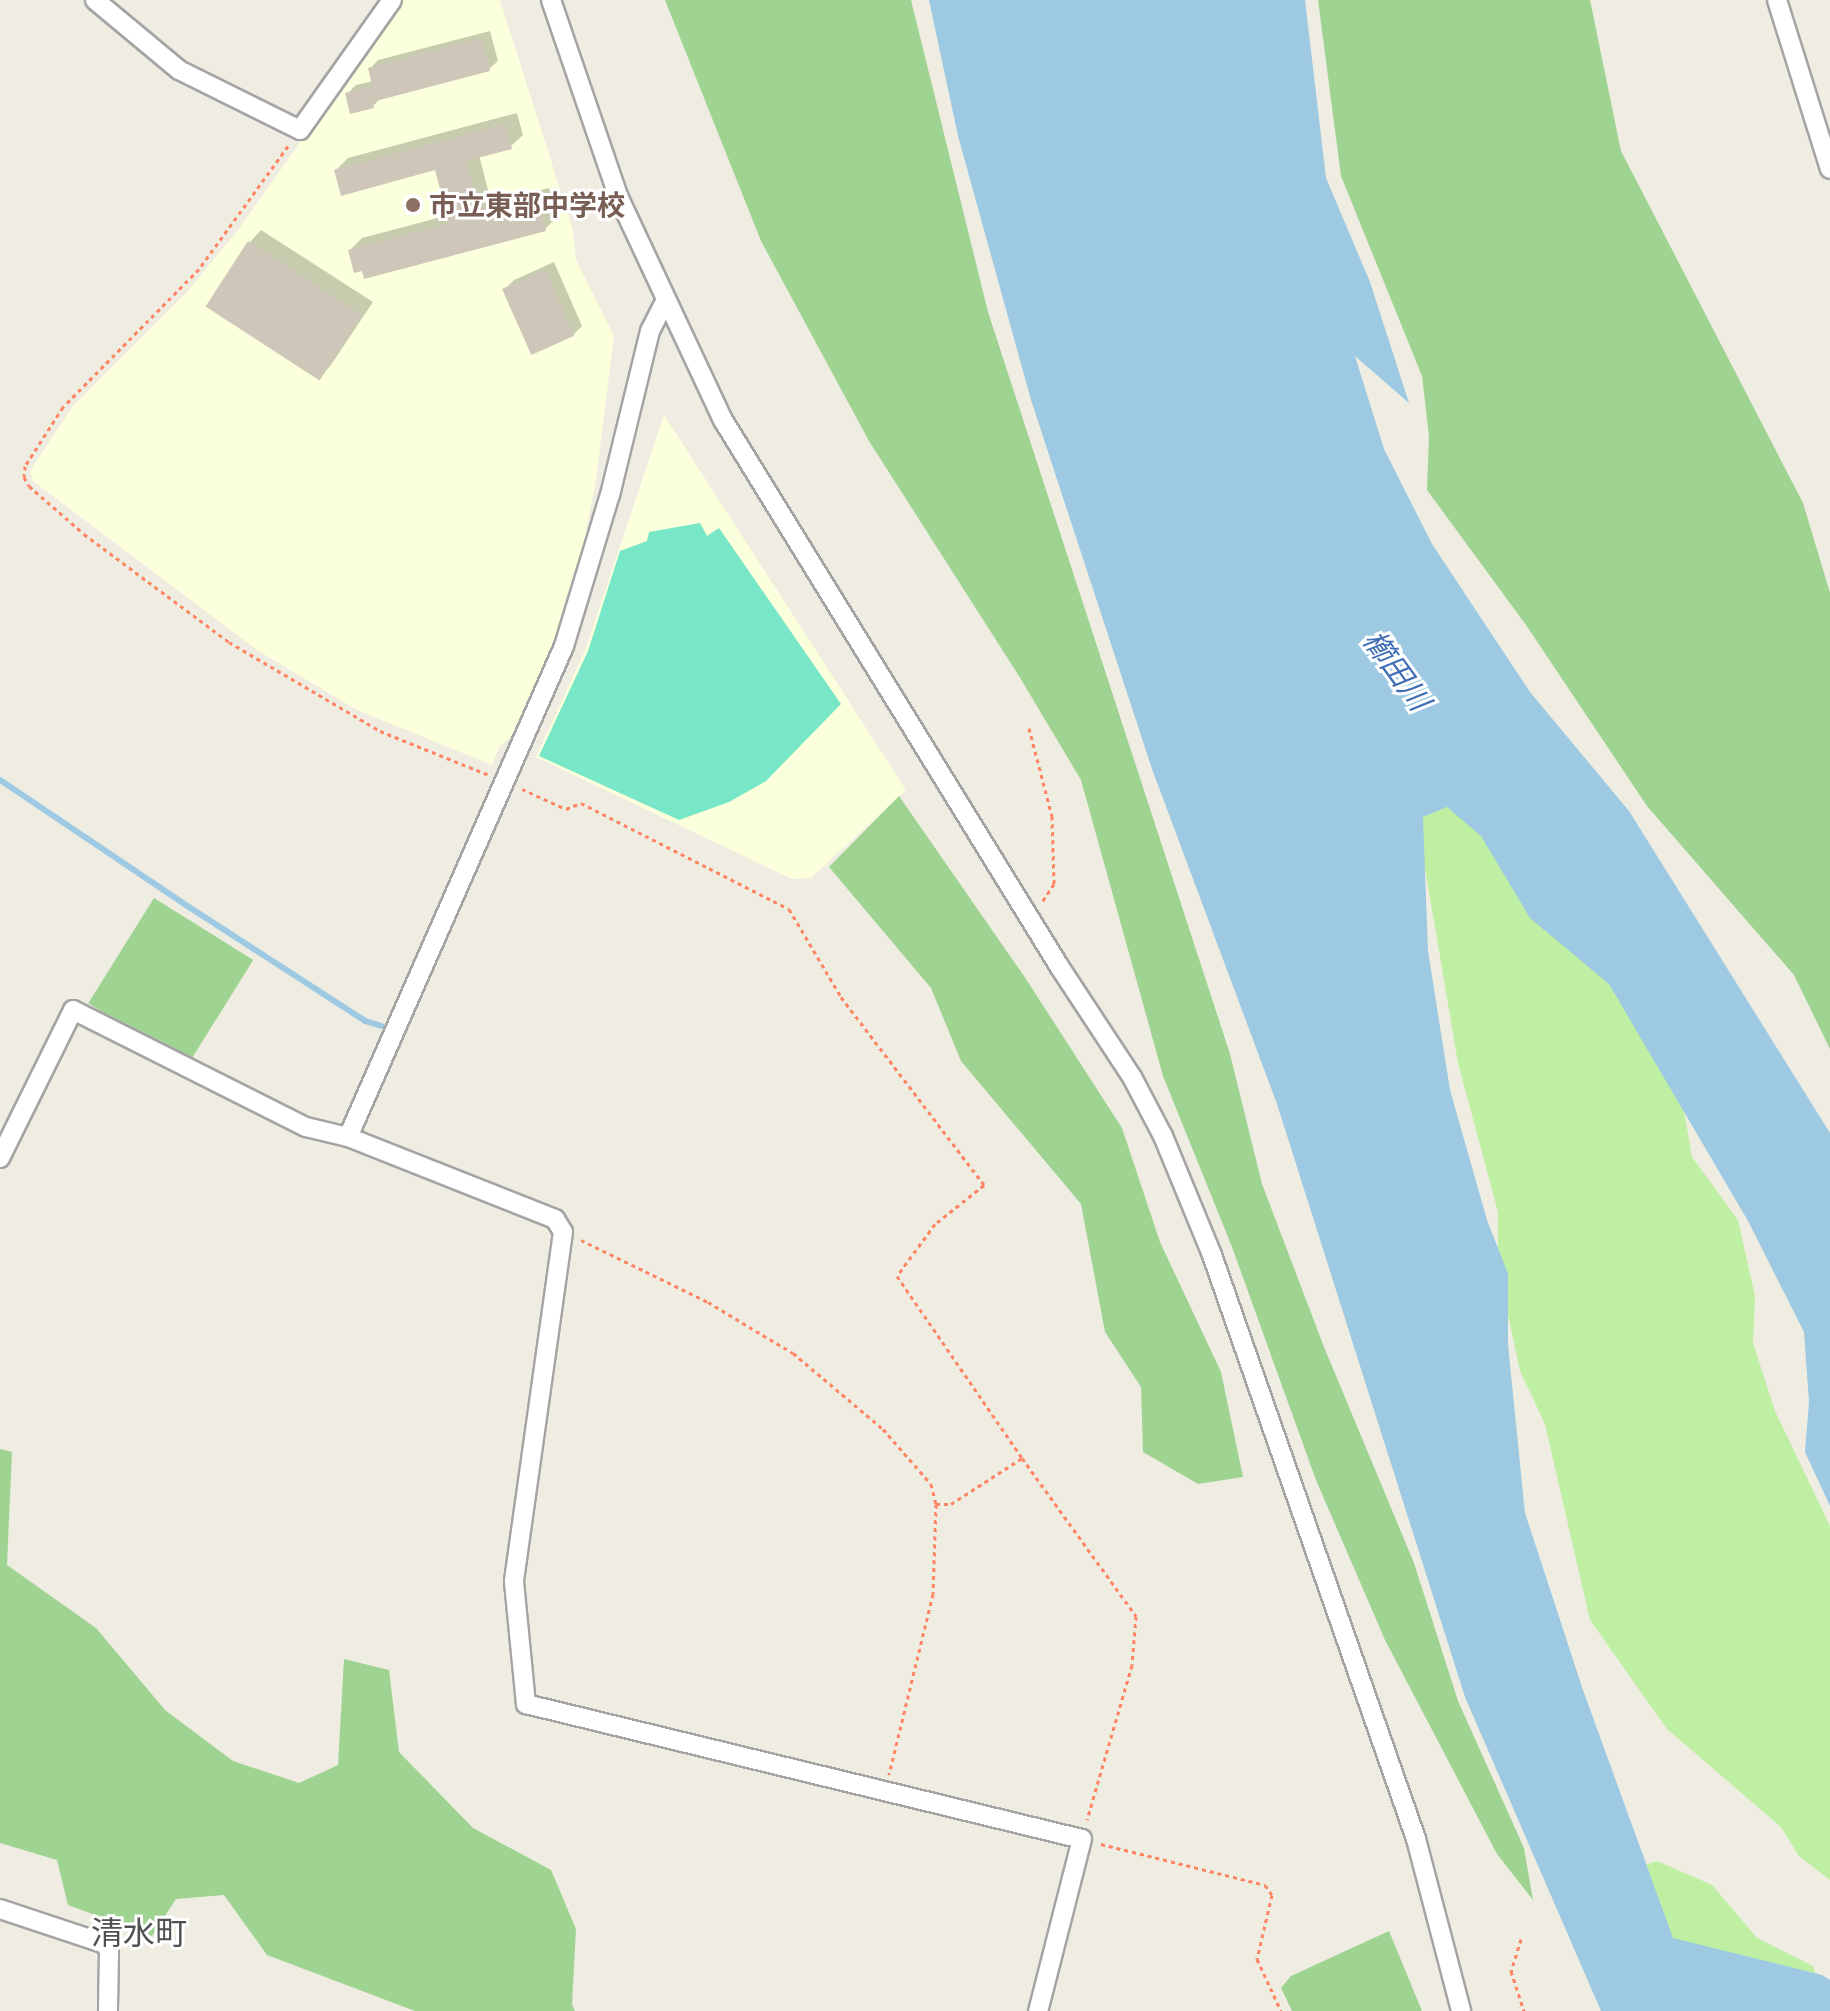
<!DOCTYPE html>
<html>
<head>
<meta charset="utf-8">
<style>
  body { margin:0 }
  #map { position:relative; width:1830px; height:2011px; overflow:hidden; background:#efece1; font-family:Mulish,"Noto Sans JP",sans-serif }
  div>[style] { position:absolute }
  .education>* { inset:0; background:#fbffdb }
  .grass>* { inset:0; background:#bfefa2 }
  .forest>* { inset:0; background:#9ed392; transform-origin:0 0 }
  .pitch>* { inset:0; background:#77e7c8 }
  .water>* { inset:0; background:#9dcae2 }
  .shadow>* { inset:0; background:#0003 }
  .stream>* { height:6px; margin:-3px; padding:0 3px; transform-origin:3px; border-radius:3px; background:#9dcae2 }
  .building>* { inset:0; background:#cfc6ba; transform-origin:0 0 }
  .path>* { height:3px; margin-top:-1.5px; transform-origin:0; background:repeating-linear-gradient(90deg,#ff8463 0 4px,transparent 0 8px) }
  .roads { filter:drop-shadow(2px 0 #a4a4a4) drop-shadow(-2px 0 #a4a4a4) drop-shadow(0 2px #a4a4a4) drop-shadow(0 -2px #a4a4a4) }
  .street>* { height:18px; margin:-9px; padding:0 9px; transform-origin:9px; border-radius:9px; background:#fff }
  .dots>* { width:22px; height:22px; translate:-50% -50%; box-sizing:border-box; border:4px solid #fff; border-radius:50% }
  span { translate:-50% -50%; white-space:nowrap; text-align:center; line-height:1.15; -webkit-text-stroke:6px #fff; paint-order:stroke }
  .education-label { font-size:28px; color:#785e54; font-weight:700 }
  .left { translate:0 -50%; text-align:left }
  .water-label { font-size:30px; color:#406eb5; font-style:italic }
  .quarter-label { font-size:32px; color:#505050 }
</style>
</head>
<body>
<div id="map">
  <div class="education">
    <i style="clip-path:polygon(401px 0,500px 0,573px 230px,576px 260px,614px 336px,596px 480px,586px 530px,590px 537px,558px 635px,514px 734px,499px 747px,492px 765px,357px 710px,257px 650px,33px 481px,30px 471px,73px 406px,187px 292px,238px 230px)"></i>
    <i style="clip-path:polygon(664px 415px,906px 790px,811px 878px,792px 879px,536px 757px,586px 648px)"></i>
  </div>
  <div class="grass">
    <i style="clip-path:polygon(1412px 791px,1502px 799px,1680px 1088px,1692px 1157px,1738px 1220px,1755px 1296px,1753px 1343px,1775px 1411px,1830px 1526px,1830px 1880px,1799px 1856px,1781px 1827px,1667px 1729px,1590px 1620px,1545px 1424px,1520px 1371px,1498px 1268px,1498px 1212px,1458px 1063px)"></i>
    <i style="clip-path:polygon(1657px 1861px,1712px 1885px,1757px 1938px,1813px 1966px,1828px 2011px,1691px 2011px,1639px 1867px)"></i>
  </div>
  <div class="forest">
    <i style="clip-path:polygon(665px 0,911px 0,988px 312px,1230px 1054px,1262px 1184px,1324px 1347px,1414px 1563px,1458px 1701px,1524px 1848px,1533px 1900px,1497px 1854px,1385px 1640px,1316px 1480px,1232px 1247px,1163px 1076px,1081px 780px,1019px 676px,869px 441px,761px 241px)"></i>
    <i style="clip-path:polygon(1318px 0,1590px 0,1621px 151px,1803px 503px,1830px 593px,1830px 1049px,1794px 975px,1647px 806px,1526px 625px,1427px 490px,1429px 436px,1422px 376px,1341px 176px)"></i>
    <i style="clip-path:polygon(899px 796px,1026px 979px,1122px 1128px,1160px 1242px,1221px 1372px,1243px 1477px,1198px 1484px,1143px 1452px,1141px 1387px,1105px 1332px,1081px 1204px,961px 1061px,931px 988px,829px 867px)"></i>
    <i style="left:154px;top:898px;width:117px;height:124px;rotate:32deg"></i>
    <i style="clip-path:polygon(0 1449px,12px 1452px,7px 1565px,96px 1628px,165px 1710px,233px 1761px,299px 1783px,338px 1765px,344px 1659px,389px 1670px,399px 1752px,473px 1828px,551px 1870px,576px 1929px,572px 2004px,575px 2011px,415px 2011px,267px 1955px,224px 1895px,176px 1899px,152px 1936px,68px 1905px,57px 1860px,0 1843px)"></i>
    <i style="clip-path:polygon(1389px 1931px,1422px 2011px,1292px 2011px,1281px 1988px,1291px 1976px)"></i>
  </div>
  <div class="pitch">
    <i style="clip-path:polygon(700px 523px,707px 536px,719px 528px,841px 704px,766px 781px,729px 802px,679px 820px,539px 756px,588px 651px,620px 551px,647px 541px,649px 532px)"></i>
  </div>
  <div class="water">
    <i style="clip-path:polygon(929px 0,1305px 0,1326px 178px,1370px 282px,1409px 403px,1355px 356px,1384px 449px,1432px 544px,1530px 692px,1629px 811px,1830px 1133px,1830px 1506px,1805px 1452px,1809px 1402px,1804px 1332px,1748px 1221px,1609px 984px,1530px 918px,1481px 836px,1447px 807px,1423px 817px,1428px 951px,1450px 1090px,1487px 1220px,1508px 1274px,1508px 1345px,1525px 1513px,1583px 1690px,1673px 1938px,1822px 1975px,1830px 1980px,1830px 2011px,1601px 2011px,1465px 1697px,1277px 1104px,1152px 769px,1031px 400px,958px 136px)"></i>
  </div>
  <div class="shadow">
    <i style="clip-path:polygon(490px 31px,498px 61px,489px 69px,381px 98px,373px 106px,347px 94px,356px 85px,373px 81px,370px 69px,378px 60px)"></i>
    <i style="clip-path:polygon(517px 113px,523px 135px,510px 147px,479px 155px,490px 198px,514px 191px,515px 197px,549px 188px,557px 217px,545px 229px,350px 250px,362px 238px,449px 215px,436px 168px,336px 170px,348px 158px)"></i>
    <i style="clip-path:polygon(261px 230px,373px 302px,331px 365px,320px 377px,250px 242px)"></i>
    <i style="clip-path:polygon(554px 262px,582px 326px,573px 335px,505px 289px,514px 280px)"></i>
  </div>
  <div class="stream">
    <i style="left:0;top:780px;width:228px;rotate:33.9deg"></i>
    <i style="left:189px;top:907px;width:210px;rotate:32.9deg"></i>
    <i style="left:365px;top:1021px;width:17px;rotate:17deg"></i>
  </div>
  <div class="building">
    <i style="clip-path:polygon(482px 38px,490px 71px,372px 102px,374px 108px,350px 114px,345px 93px,372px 86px,368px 68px)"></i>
    <i style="clip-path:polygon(505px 124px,512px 149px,466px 161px,479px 208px,502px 202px,503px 208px,537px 199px,546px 231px,364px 279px,362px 271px,354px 273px,348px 250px,449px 223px,435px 170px,341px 196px,334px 170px)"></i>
    <i style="left:248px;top:241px;width:136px;height:78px;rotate:33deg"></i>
    <i style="left:545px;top:270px;width:72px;height:47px;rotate:66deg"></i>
  </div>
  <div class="path">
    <i style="left:288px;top:146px;width:152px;rotate:125.9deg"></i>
    <i style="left:199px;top:269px;width:194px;rotate:134.6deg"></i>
    <i style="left:63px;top:407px;width:70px;rotate:122.8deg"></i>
    <i style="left:25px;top:466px;width:11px;rotate:95deg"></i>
    <i style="left:24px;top:477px;width:10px;rotate:61deg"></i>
    <i style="left:29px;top:486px;width:73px;rotate:41.1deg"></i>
    <i style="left:84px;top:534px;width:181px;rotate:36.7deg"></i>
    <i style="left:229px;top:642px;width:175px;rotate:30.5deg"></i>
    <i style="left:380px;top:731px;width:118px;rotate:22deg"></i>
    <i style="left:1029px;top:728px;width:91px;rotate:75.4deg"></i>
    <i style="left:1052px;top:816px;width:68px;rotate:88.3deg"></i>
    <i style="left:1054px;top:884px;width:22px;rotate:124deg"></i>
    <i style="left:522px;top:789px;width:48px;rotate:24.4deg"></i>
    <i style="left:566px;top:809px;width:16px;rotate:-22deg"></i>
    <i style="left:581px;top:803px;width:233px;rotate:27deg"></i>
    <i style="left:789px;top:909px;width:102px;rotate:59.4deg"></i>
    <i style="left:841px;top:997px;width:236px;rotate:52.7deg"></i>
    <i style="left:984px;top:1185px;width:63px;rotate:141.5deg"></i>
    <i style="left:935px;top:1224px;width:64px;rotate:126.2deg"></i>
    <i style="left:897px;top:1276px;width:221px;rotate:55.5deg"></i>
    <i style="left:581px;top:1240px;width:141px;rotate:26deg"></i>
    <i style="left:708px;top:1302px;width:99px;rotate:31deg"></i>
    <i style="left:793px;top:1353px;width:118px;rotate:40.2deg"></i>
    <i style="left:883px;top:1429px;width:73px;rotate:48.9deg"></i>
    <i style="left:931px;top:1484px;width:21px;rotate:76deg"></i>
    <i style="left:936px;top:1504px;width:90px;rotate:91.9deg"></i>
    <i style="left:933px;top:1594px;width:186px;rotate:103.7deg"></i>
    <i style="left:936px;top:1504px;width:15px"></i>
    <i style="left:951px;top:1504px;width:85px;rotate:-32.9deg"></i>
    <i style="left:1022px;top:1458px;width:195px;rotate:54.2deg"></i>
    <i style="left:1136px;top:1616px;width:49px;rotate:94.7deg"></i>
    <i style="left:1132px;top:1665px;width:161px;rotate:106.2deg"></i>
    <i style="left:1101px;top:1844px;width:169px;rotate:14deg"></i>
    <i style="left:1265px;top:1885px;width:12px;rotate:55deg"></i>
    <i style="left:1272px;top:1895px;width:66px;rotate:103.2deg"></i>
    <i style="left:1257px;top:1959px;width:57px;rotate:65.2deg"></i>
    <i style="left:1521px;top:1939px;width:34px;rotate:107deg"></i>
    <i style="left:1511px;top:1971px;width:42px;rotate:72deg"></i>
  </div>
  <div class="roads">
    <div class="street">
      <i style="left:95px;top:0;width:109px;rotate:39.8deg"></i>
      <i style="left:179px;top:70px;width:135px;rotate:26.4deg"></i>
      <i style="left:300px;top:130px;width:159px;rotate:-54.7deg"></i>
      <i style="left:551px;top:0;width:207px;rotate:71.1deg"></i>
      <i style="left:618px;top:196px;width:247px;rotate:64.9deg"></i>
      <i style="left:723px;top:420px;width:641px;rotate:58.39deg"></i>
      <i style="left:1059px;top:966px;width:133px;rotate:56.7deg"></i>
      <i style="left:1132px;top:1077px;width:67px;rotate:62.3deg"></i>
      <i style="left:1163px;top:1136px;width:129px;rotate:67.6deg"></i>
      <i style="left:1212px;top:1255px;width:619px;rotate:70.74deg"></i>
      <i style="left:1416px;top:1839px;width:178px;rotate:75.3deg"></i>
      <i style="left:1777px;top:0;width:177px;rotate:72.6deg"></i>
      <i style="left:348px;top:1137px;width:536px;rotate:-66.25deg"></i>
      <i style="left:564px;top:646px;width:158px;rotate:-73.1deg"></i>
      <i style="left:610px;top:495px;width:169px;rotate:-76.3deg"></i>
      <i style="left:650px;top:331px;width:35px;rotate:-63deg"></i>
      <i style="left:0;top:1158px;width:165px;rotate:-63.7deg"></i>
      <i style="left:73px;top:1010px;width:261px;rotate:26.7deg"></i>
      <i style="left:306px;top:1127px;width:43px;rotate:13.4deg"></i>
      <i style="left:348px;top:1137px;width:223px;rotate:21.6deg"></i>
      <i style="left:555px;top:1219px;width:15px;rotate:58deg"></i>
      <i style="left:563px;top:1232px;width:353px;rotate:98deg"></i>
      <i style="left:514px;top:1582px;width:123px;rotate:84.4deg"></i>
      <i style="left:526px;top:1704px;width:572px;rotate:13.65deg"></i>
      <i style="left:1082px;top:1839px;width:178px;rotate:104.3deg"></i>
      <i style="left:0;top:1909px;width:111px;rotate:18.4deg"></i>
      <i style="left:105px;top:1944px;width:8px;rotate:60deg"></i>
      <i style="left:109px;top:1951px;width:60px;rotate:91deg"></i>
    </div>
  </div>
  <div class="dots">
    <i style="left:413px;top:205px;background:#8d6e63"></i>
  </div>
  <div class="education-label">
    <span class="left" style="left:429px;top:205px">市立東部中学校</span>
  </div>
  <div class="water-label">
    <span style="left:1397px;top:670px;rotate:54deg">櫛田川</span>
  </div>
  <div class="quarter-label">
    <span style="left:139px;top:1932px">清水町</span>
  </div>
</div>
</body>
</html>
